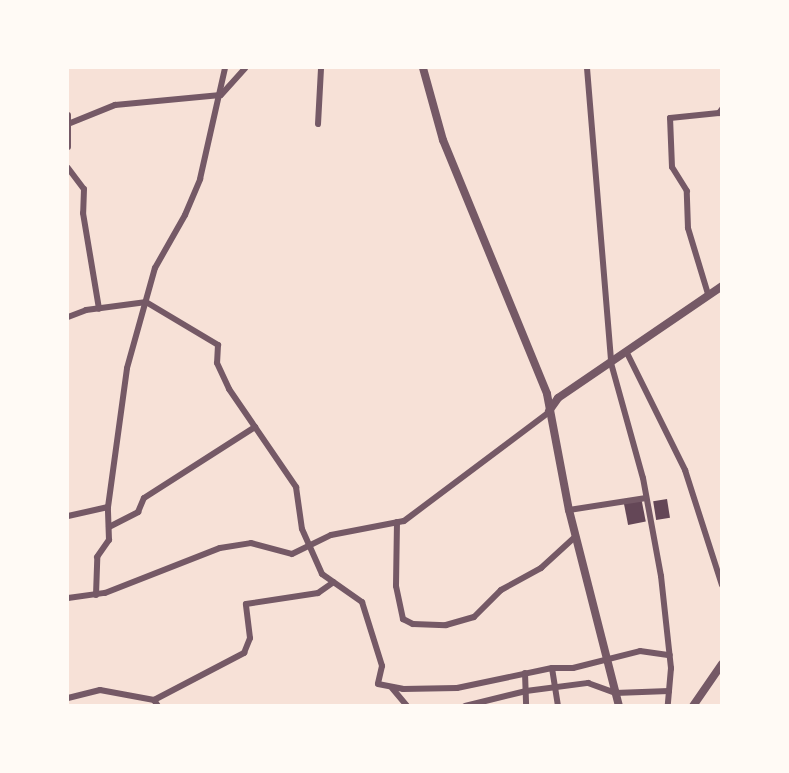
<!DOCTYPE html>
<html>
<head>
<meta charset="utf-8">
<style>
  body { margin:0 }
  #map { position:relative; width:789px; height:773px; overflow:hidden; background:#f7e1d7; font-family:"PT Sans",sans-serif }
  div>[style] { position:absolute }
  .building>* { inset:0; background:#644757; transform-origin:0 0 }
  .minor>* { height:6px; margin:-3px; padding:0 3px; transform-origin:3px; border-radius:3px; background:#755966 }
  .tertiary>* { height:8px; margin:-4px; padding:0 4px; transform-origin:4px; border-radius:4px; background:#755966 }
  span { translate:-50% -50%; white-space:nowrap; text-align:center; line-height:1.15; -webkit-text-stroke:4.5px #fffaf5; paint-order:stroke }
  .frame { position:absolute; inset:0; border:69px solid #fffaf5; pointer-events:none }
</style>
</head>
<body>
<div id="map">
  <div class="building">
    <i style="left:641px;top:497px;width:25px;height:18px;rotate:79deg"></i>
    <i style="left:667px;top:499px;width:19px;height:14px;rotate:81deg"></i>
  </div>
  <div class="minor">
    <i style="left:587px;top:68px;width:296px;rotate:85.3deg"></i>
    <i style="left:611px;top:363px;width:119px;rotate:74.5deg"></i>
    <i style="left:643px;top:478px;width:100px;rotate:79.6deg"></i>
    <i style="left:661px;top:576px;width:93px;rotate:83.8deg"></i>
    <i style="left:671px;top:668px;width:38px;rotate:95deg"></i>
    <i style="left:68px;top:115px;width:32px;rotate:90deg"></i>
    <i style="left:68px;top:124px;width:51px;rotate:-22deg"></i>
    <i style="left:115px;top:105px;width:106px;rotate:-5.4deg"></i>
    <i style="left:221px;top:95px;width:36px;rotate:-48deg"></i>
    <i style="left:318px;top:124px;width:56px;rotate:-86.9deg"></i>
    <i style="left:68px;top:168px;width:26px;rotate:53deg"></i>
    <i style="left:84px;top:189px;width:24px;rotate:92deg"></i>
    <i style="left:83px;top:213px;width:97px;rotate:80.5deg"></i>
    <i style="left:708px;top:294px;width:69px;rotate:-106.9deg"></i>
    <i style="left:688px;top:228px;width:37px;rotate:-92deg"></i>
    <i style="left:687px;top:191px;width:28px;rotate:-122deg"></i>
    <i style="left:672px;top:167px;width:49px;rotate:-92.3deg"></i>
    <i style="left:670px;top:118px;width:49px;rotate:-5.8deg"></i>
    <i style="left:719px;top:113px;width:5px;rotate:-53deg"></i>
    <i style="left:68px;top:317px;width:19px;rotate:-21deg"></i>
    <i style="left:86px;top:310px;width:61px;rotate:-7.6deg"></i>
    <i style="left:146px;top:302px;width:84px;rotate:30.8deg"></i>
    <i style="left:218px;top:345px;width:18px;rotate:93deg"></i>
    <i style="left:217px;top:363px;width:29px;rotate:65deg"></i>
    <i style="left:229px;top:389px;width:119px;rotate:55.6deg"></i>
    <i style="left:296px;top:487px;width:42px;rotate:81.9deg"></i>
    <i style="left:302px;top:529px;width:49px;rotate:66deg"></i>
    <i style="left:322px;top:574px;width:49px;rotate:35deg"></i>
    <i style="left:362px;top:602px;width:67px;rotate:72.6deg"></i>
    <i style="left:382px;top:666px;width:18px;rotate:103deg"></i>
    <i style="left:378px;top:684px;width:25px;rotate:11deg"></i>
    <i style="left:403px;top:689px;width:54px;rotate:-1.1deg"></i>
    <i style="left:457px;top:688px;width:97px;rotate:-11.9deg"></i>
    <i style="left:627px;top:353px;width:131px;rotate:63.6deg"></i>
    <i style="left:685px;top:470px;width:121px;rotate:72.2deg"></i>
    <i style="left:569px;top:510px;width:78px;rotate:-8.9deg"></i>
    <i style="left:68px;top:516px;width:41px;rotate:-12.7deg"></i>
    <i style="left:397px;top:522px;width:64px;rotate:90.9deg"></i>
    <i style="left:396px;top:586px;width:34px;rotate:78deg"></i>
    <i style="left:403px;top:619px;width:11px;rotate:27deg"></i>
    <i style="left:413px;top:624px;width:33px;rotate:2deg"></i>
    <i style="left:446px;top:625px;width:29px;rotate:-16deg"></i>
    <i style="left:474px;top:617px;width:38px;rotate:-45deg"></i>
    <i style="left:501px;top:590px;width:46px;rotate:-28.8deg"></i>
    <i style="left:541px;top:568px;width:47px;rotate:-42.4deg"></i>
    <i style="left:109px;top:527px;width:33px;rotate:-27deg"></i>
    <i style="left:138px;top:512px;width:15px;rotate:-67deg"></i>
    <i style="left:144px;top:498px;width:132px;rotate:-32.6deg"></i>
    <i style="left:96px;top:595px;width:38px;rotate:-88deg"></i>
    <i style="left:97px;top:557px;width:21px;rotate:-55deg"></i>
    <i style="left:109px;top:540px;width:33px;rotate:-92deg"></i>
    <i style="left:108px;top:507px;width:140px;rotate:-82.2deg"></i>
    <i style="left:127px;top:368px;width:104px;rotate:-74.4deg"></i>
    <i style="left:155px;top:268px;width:61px;rotate:-60.5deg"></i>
    <i style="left:185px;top:215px;width:39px;rotate:-67deg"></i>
    <i style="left:200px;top:179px;width:114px;rotate:-77.3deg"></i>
    <i style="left:68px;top:598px;width:37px;rotate:-8deg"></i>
    <i style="left:105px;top:593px;width:123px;rotate:-21.4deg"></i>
    <i style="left:220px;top:548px;width:31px;rotate:-9deg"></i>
    <i style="left:251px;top:543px;width:42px;rotate:15deg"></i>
    <i style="left:292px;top:554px;width:43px;rotate:-26deg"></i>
    <i style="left:331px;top:535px;width:74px;rotate:-10.9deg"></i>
    <i style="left:404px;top:521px;width:181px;rotate:-36.9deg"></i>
    <i style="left:525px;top:673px;width:33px;rotate:88deg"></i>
    <i style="left:392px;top:688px;width:23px;rotate:50deg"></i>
    <i style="left:68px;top:698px;width:33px;rotate:-14deg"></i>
    <i style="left:100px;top:690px;width:55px;rotate:10.5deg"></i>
    <i style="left:154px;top:700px;width:7px;rotate:56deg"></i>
    <i style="left:154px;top:700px;width:102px;rotate:-27.6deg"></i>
    <i style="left:244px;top:653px;width:16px;rotate:-68deg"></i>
    <i style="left:250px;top:638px;width:34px;rotate:-97deg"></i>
    <i style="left:246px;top:604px;width:73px;rotate:-8.7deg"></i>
    <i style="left:318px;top:593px;width:19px;rotate:-35deg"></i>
    <i style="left:465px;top:706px;width:63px;rotate:-13.8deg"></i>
    <i style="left:526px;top:691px;width:63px;rotate:-7.4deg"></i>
    <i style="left:588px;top:683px;width:29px;rotate:20deg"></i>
    <i style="left:615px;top:693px;width:54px;rotate:-2.1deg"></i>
    <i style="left:558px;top:706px;width:38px;rotate:-99deg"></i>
    <i style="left:552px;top:668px;width:21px"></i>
    <i style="left:573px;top:668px;width:69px;rotate:-14.2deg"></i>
    <i style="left:640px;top:651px;width:30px;rotate:8deg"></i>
  </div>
  <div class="tertiary">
    <i style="left:423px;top:68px;width:75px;rotate:74.5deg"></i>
    <i style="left:443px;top:140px;width:274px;rotate:67.7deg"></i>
    <i style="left:547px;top:394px;width:118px;rotate:79.3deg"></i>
    <i style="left:569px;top:510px;width:202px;rotate:75.7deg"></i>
    <i style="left:549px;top:411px;width:16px;rotate:-55deg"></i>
    <i style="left:558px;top:398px;width:199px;rotate:-34.3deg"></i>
    <i style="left:693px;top:706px;width:51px;rotate:-55.4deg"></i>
  </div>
  <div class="frame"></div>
</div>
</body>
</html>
